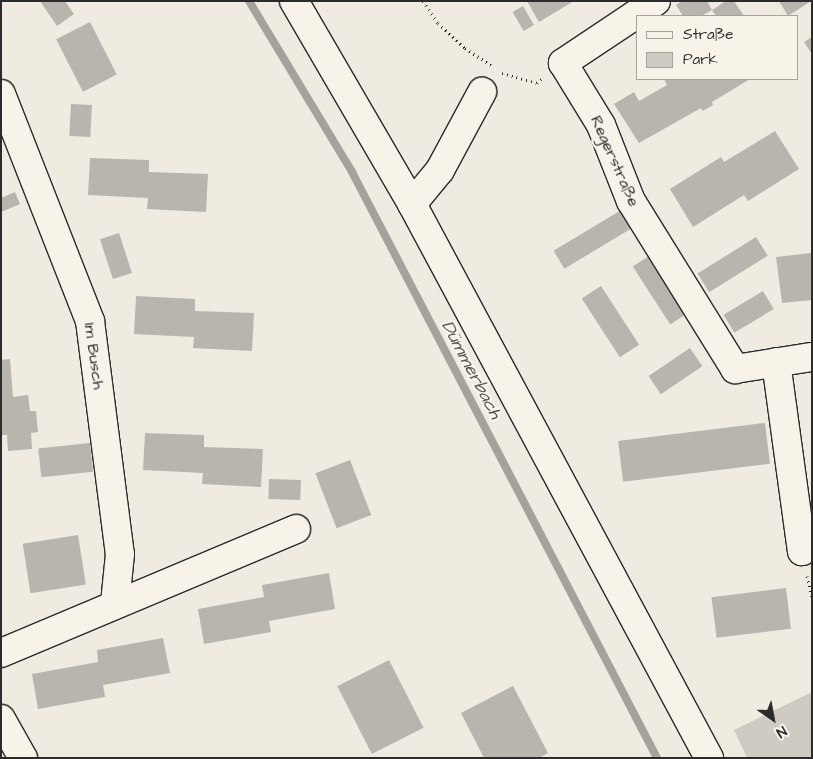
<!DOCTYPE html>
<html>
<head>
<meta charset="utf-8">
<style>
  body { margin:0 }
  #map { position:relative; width:813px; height:759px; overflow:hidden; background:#efebe0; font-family:"Architects Daughter",sans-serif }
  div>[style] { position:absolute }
  .green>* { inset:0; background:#cfcbc2 }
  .stream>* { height:8px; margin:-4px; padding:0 4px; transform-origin:4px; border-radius:4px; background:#a4a29a }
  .building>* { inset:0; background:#b8b5ae; transform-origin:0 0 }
  .path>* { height:3px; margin-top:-1.5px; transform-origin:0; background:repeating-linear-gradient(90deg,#2b2b2b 0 1px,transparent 0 5px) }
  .roads { filter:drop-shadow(1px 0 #2b2b2b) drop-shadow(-1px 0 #2b2b2b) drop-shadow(0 1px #2b2b2b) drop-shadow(0 -1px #2b2b2b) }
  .minor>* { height:28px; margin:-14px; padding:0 14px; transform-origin:14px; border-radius:14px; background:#f7f3e8 }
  span { translate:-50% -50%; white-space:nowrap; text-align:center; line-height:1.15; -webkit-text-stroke:5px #f7f3e8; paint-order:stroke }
  .street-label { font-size:16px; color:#2b2b2b }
  .water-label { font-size:18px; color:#555552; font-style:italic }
  .frame { position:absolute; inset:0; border:2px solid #2b2b2b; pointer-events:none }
  .legend { position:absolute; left:636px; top:15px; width:162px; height:65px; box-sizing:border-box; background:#f7f3e8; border:1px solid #a5a39c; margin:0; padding:6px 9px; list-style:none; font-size:15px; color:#2b2b2b }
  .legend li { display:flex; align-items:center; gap:10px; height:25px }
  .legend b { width:25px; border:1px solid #a5a39c }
  .north { position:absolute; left:748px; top:694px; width:50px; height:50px; -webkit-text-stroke:4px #f7f3e8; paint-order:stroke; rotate:147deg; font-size:14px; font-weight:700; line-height:20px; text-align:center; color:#2b2b2b }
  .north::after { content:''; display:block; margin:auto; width:18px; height:22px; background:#2b2b2b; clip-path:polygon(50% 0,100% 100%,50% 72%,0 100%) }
</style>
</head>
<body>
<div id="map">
  <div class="green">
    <i style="clip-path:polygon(812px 692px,812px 758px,747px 758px,734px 730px)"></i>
  </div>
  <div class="stream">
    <i style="left:249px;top:1px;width:200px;rotate:58.9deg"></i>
    <i style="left:352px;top:172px;width:661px;rotate:62.5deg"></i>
  </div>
  <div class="building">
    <i style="clip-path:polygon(40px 1px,65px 1px,74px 14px,57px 26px)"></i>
    <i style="clip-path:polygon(527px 1px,574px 1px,539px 22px)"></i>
    <i style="clip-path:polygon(682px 1px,707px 1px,712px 10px,701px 16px,683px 16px,676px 5px)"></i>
    <i style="clip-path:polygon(726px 1px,734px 1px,744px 16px,716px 16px,712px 10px)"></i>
    <i style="clip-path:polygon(779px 1px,811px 1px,788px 16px)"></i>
    <i style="left:523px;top:6px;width:22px;height:12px;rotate:60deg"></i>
    <i style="left:90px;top:22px;width:59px;height:38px;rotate:63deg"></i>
    <i style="clip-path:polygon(812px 37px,812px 54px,804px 42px)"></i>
    <i style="clip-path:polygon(664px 79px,750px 79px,712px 102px,713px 105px,703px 111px,701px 108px,639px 143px,614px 104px,634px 92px,639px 101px,667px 85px)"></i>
    <i style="left:71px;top:104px;width:21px;height:32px;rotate:3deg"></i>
    <i style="clip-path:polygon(775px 131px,799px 169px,748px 201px,744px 195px,693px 227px,670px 189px,721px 157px,724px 162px)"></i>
    <i style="clip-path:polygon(90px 158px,149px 160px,149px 172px,208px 174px,206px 212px,147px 209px,148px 198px,88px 195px)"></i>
    <i style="clip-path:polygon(15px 192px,20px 204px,1px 212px,1px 198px)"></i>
    <i style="left:623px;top:209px;width:21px;height:81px;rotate:59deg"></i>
    <i style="left:119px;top:233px;width:42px;height:20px;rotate:72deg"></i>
    <i style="left:756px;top:237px;width:22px;height:69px;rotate:58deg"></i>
    <i style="clip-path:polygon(811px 253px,812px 300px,782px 303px,776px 257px)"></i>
    <i style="left:652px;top:254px;width:69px;height:23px;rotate:57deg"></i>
    <i style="left:601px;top:286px;width:70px;height:23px;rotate:57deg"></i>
    <i style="left:763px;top:291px;width:21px;height:46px;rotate:59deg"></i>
    <i style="clip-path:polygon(136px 296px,195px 299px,195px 311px,254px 313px,252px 351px,193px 348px,194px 337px,134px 334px)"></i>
    <i style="left:690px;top:348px;width:22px;height:50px;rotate:56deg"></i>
    <i style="clip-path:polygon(10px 359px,13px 397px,28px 395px,30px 411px,36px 411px,38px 432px,31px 433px,32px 449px,8px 451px,7px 435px,1px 435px,1px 360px)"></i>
    <i style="left:765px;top:423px;width:41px;height:148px;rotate:83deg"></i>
    <i style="clip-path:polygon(145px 433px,204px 435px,204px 447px,263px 449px,261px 487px,202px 484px,203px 473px,143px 470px)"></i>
    <i style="left:90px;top:443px;width:29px;height:52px;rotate:84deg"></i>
    <i style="left:350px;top:460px;width:59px;height:37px;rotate:69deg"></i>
    <i style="left:269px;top:479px;width:32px;height:20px;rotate:2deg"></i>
    <i style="left:78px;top:535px;width:50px;height:56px;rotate:81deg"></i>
    <i style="clip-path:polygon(329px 573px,335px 609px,269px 621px,271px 632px,204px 644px,198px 609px,264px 597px,262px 585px)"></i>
    <i style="left:786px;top:588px;width:41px;height:75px;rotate:83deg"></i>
    <i style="clip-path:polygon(163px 638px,170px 673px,103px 685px,105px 697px,38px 709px,32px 674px,98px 662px,97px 650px)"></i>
    <i style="left:389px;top:660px;width:76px;height:58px;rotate:63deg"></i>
    <i style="clip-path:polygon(513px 686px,548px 753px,539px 758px,484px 758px,461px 713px)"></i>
  </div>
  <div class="path">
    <i style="left:423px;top:1px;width:27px;rotate:56deg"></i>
    <i style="left:438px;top:23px;width:37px;rotate:43deg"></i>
    <i style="left:465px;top:48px;width:31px;rotate:33deg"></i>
    <i style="left:502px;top:73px;width:36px;rotate:16deg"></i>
    <i style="left:537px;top:83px;width:8px;rotate:-40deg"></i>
    <i style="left:807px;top:576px;width:23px;rotate:77deg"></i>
  </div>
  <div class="roads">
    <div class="minor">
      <i style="left:294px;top:1px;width:235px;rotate:59.8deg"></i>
      <i style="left:412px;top:204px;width:629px;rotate:61.8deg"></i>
      <i style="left:656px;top:1px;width:112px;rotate:146.3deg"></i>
      <i style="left:563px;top:63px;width:73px;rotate:58.5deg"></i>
      <i style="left:601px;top:125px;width:82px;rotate:68.5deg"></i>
      <i style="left:631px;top:201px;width:198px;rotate:58.2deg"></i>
      <i style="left:735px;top:369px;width:78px;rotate:-8.9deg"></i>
      <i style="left:1px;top:94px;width:244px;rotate:68.6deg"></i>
      <i style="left:90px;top:321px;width:235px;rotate:82.7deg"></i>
      <i style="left:120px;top:554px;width:49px;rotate:95.8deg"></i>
      <i style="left:412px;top:204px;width:44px;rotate:-50.5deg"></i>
      <i style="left:440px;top:170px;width:89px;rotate:-61.7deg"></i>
      <i style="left:776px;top:362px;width:191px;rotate:82.2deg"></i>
      <i style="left:1px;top:653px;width:320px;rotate:-22.8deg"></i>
      <i style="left:1px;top:719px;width:45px;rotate:60.6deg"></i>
    </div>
  </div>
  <div class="street-label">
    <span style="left:615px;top:161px;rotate:66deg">Regerstraße</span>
    <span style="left:94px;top:356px;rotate:82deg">Im Busch</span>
  </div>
  <div class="water-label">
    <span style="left:471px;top:370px;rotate:62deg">Dümmerbach</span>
  </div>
  <div class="frame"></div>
  <ul class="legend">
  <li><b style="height:6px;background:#f7f3e8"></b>Straße</li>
  <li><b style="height:14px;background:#cfcbc2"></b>Park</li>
  </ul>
  <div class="north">N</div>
</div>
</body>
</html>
